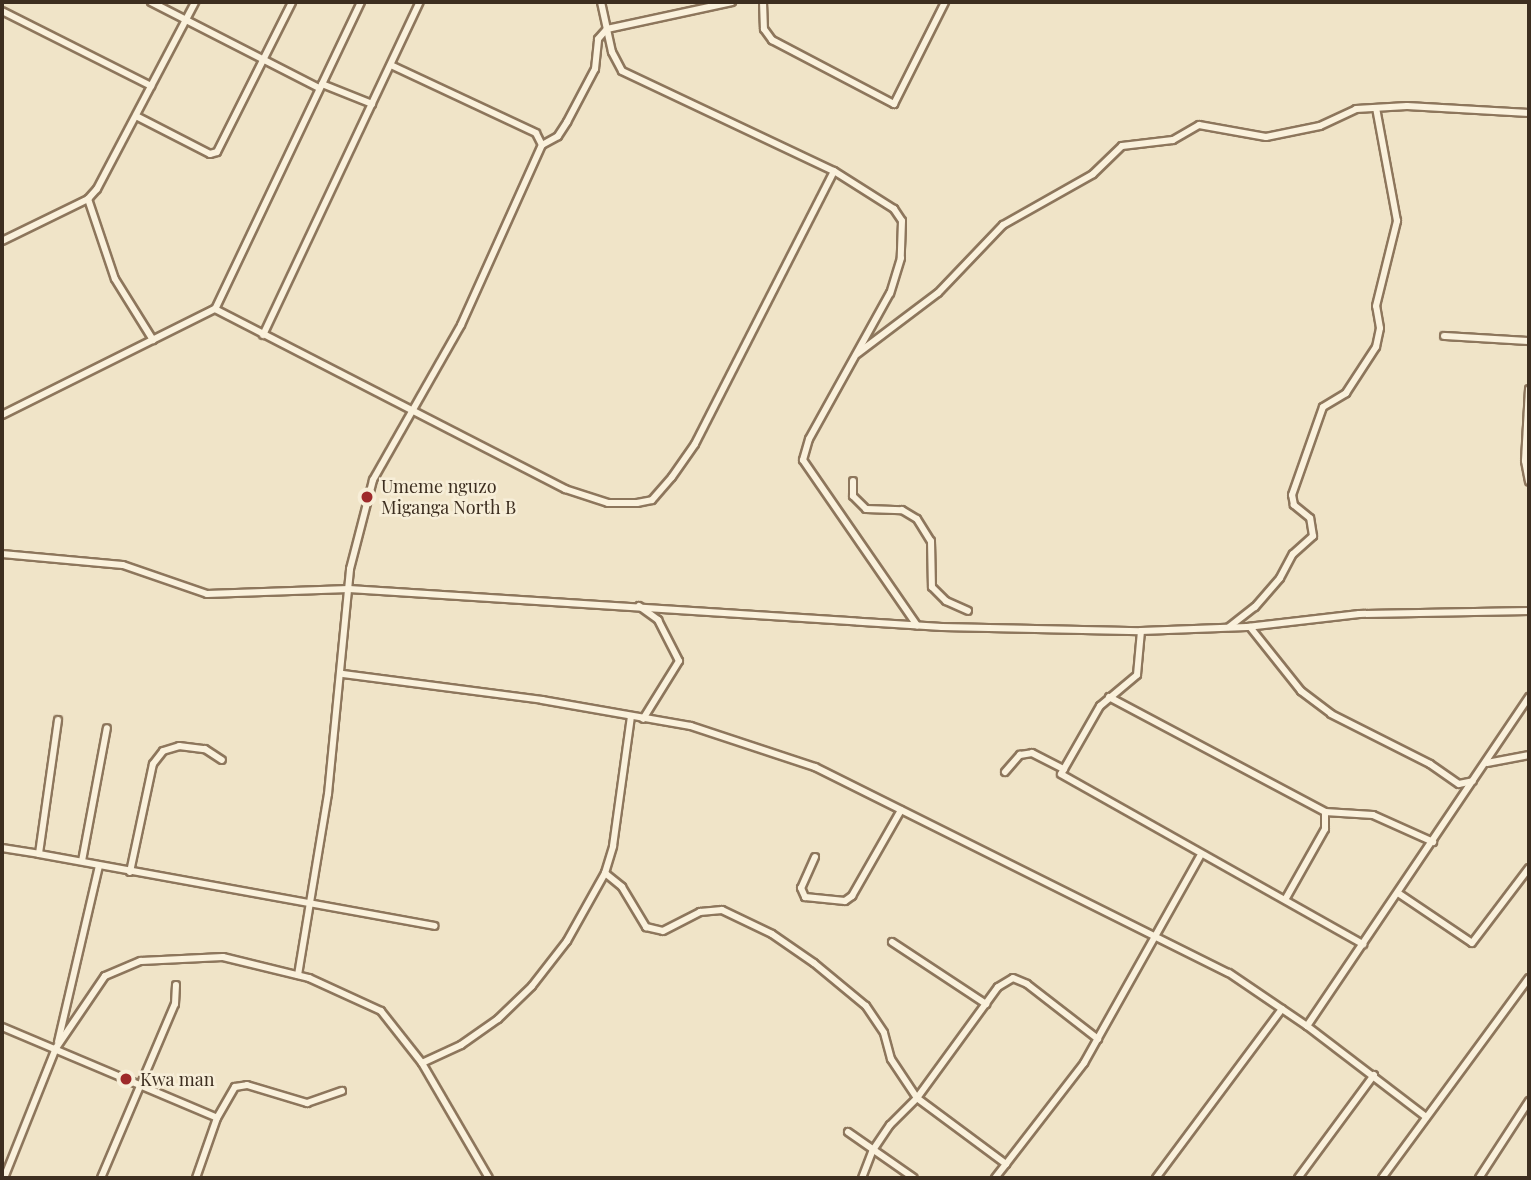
<!DOCTYPE html>
<html>
<head>
<meta charset="utf-8">
<style>
  body { margin:0 }
  #map { position:relative; width:1531px; height:1180px; overflow:hidden; background:#f0e4c8; font-family:"Playfair Display",serif }
  div>[style] { position:absolute }
  .roads { filter:drop-shadow(2px 0 #8d765c) drop-shadow(-2px 0 #8d765c) drop-shadow(0 2px #8d765c) drop-shadow(0 -2px #8d765c) }
  .street>* { height:6px; margin:-3px; padding:0 3px; transform-origin:3px; border-radius:3px; background:#faf1dc }
  .dots>* { width:19px; height:19px; translate:-50% -50%; box-sizing:border-box; border:4px solid #f7eed8; border-radius:50% }
  span { translate:-50% -50%; white-space:nowrap; text-align:center; line-height:1.15; -webkit-text-stroke:5px #f7eed8; paint-order:stroke }
  .poi-label { font-size:18px; color:#3d2e20 }
  .left { translate:0 -50%; text-align:left }
  .frame { position:absolute; inset:0; border:4px solid #3d2e20; pointer-events:none }
</style>
</head>
<body>
<div id="map">
  <div class="roads">
    <div class="street">
      <i style="left:151px;top:2px;width:189px;rotate:27.1deg"></i>
      <i style="left:361px;top:2px;width:340px;rotate:115.4deg"></i>
      <i style="left:215px;top:309px;width:394px;rotate:27.2deg"></i>
      <i style="left:565px;top:489px;width:45px;rotate:18deg"></i>
      <i style="left:608px;top:503px;width:29px"></i>
      <i style="left:637px;top:503px;width:15px;rotate:-11deg"></i>
      <i style="left:652px;top:500px;width:30px;rotate:-49deg"></i>
      <i style="left:672px;top:477px;width:40px;rotate:-55.1deg"></i>
      <i style="left:695px;top:444px;width:306px;rotate:-63deg"></i>
      <i style="left:601px;top:2px;width:51px;rotate:77.6deg"></i>
      <i style="left:612px;top:52px;width:21px;rotate:62deg"></i>
      <i style="left:622px;top:71px;width:234px;rotate:25.3deg"></i>
      <i style="left:834px;top:171px;width:71px;rotate:32.3deg"></i>
      <i style="left:894px;top:209px;width:14px;rotate:56deg"></i>
      <i style="left:902px;top:221px;width:37px;rotate:92deg"></i>
      <i style="left:901px;top:258px;width:37px;rotate:107deg"></i>
      <i style="left:890px;top:293px;width:167px;rotate:119deg"></i>
      <i style="left:809px;top:439px;width:22px;rotate:106deg"></i>
      <i style="left:803px;top:460px;width:201px;rotate:55.4deg"></i>
      <i style="left:763px;top:2px;width:27px;rotate:88deg"></i>
      <i style="left:764px;top:29px;width:14px;rotate:54deg"></i>
      <i style="left:772px;top:40px;width:138px;rotate:27.7deg"></i>
      <i style="left:894px;top:104px;width:114px;rotate:-63.4deg"></i>
      <i style="left:2px;top:11px;width:167px;rotate:26.7deg"></i>
      <i style="left:322px;top:84px;width:54px;rotate:21.8deg"></i>
      <i style="left:136px;top:116px;width:83px;rotate:27.2deg"></i>
      <i style="left:210px;top:154px;width:7px;rotate:-16deg"></i>
      <i style="left:217px;top:152px;width:168px;rotate:-63.4deg"></i>
      <i style="left:542px;top:145px;width:18px;rotate:-29deg"></i>
      <i style="left:558px;top:136px;width:17px;rotate:-57deg"></i>
      <i style="left:567px;top:122px;width:60px;rotate:-62.2deg"></i>
      <i style="left:595px;top:69px;width:30px;rotate:-84deg"></i>
      <i style="left:598px;top:39px;width:13px;rotate:-48deg"></i>
      <i style="left:607px;top:29px;width:128px;rotate:-12.2deg"></i>
      <i style="left:88px;top:199px;width:84px;rotate:71.4deg"></i>
      <i style="left:115px;top:279px;width:72px;rotate:58.1deg"></i>
      <i style="left:2px;top:241px;width:96px;rotate:-26deg"></i>
      <i style="left:88px;top:199px;width:13px;rotate:-48deg"></i>
      <i style="left:97px;top:189px;width:211px;rotate:-62.3deg"></i>
      <i style="left:263px;top:335px;width:368px;rotate:-64.8deg"></i>
      <i style="left:1444px;top:336px;width:85px;rotate:3.4deg"></i>
      <i style="left:857px;top:354px;width:101px;rotate:-37deg"></i>
      <i style="left:938px;top:293px;width:94px;rotate:-46.3deg"></i>
      <i style="left:1003px;top:225px;width:103px;rotate:-29.5deg"></i>
      <i style="left:1093px;top:174px;width:40px;rotate:-44deg"></i>
      <i style="left:1122px;top:146px;width:51px;rotate:-6.7deg"></i>
      <i style="left:1173px;top:140px;width:30px;rotate:-30deg"></i>
      <i style="left:1199px;top:125px;width:68px;rotate:10.2deg"></i>
      <i style="left:1266px;top:137px;width:55px;rotate:-11.5deg"></i>
      <i style="left:1320px;top:126px;width:40px;rotate:-25deg"></i>
      <i style="left:1356px;top:109px;width:51px;rotate:-3.4deg"></i>
      <i style="left:1407px;top:106px;width:122px;rotate:3.3deg"></i>
      <i style="left:1529px;top:389px;width:72px;rotate:93.2deg"></i>
      <i style="left:1525px;top:461px;width:21px;rotate:79deg"></i>
      <i style="left:2px;top:415px;width:238px;rotate:-26.5deg"></i>
      <i style="left:853px;top:481px;width:15px;rotate:90deg"></i>
      <i style="left:853px;top:496px;width:18px;rotate:45deg"></i>
      <i style="left:866px;top:509px;width:36px;rotate:2deg"></i>
      <i style="left:902px;top:510px;width:17px;rotate:31deg"></i>
      <i style="left:917px;top:519px;width:26px;rotate:58deg"></i>
      <i style="left:931px;top:541px;width:46px;rotate:88.8deg"></i>
      <i style="left:932px;top:587px;width:20px;rotate:45deg"></i>
      <i style="left:946px;top:601px;width:24px;rotate:24deg"></i>
      <i style="left:2px;top:554px;width:121px;rotate:5.2deg"></i>
      <i style="left:123px;top:565px;width:89px;rotate:19deg"></i>
      <i style="left:207px;top:594px;width:142px;rotate:-2deg"></i>
      <i style="left:349px;top:589px;width:594px;rotate:3.67deg"></i>
      <i style="left:942px;top:627px;width:199px;rotate:1.2deg"></i>
      <i style="left:1141px;top:631px;width:106px;rotate:-2.2deg"></i>
      <i style="left:1247px;top:627px;width:113px;rotate:-6.6deg"></i>
      <i style="left:1359px;top:614px;width:170px;rotate:-1deg"></i>
      <i style="left:639px;top:606px;width:24px;rotate:36deg"></i>
      <i style="left:658px;top:620px;width:46px;rotate:62.9deg"></i>
      <i style="left:679px;top:661px;width:68px;rotate:121.8deg"></i>
      <i style="left:1229px;top:627px;width:33px;rotate:-38deg"></i>
      <i style="left:1255px;top:607px;width:38px;rotate:-49deg"></i>
      <i style="left:1280px;top:578px;width:27px;rotate:-62deg"></i>
      <i style="left:1293px;top:554px;width:27px;rotate:-42deg"></i>
      <i style="left:1313px;top:536px;width:18px;rotate:-99deg"></i>
      <i style="left:1310px;top:518px;width:21px;rotate:-141deg"></i>
      <i style="left:1294px;top:505px;width:10px;rotate:-101deg"></i>
      <i style="left:1292px;top:495px;width:93px;rotate:-70.6deg"></i>
      <i style="left:1323px;top:407px;width:27px;rotate:-31deg"></i>
      <i style="left:1346px;top:393px;width:55px;rotate:-56.9deg"></i>
      <i style="left:1376px;top:347px;width:19px;rotate:-78deg"></i>
      <i style="left:1380px;top:328px;width:22px;rotate:-100deg"></i>
      <i style="left:1376px;top:306px;width:88px;rotate:-76.1deg"></i>
      <i style="left:1397px;top:221px;width:115px;rotate:-100.5deg"></i>
      <i style="left:1250px;top:627px;width:82px;rotate:51.4deg"></i>
      <i style="left:1301px;top:691px;width:38px;rotate:37deg"></i>
      <i style="left:1331px;top:714px;width:111px;rotate:26.8deg"></i>
      <i style="left:1430px;top:764px;width:35px;rotate:35deg"></i>
      <i style="left:1459px;top:784px;width:14px;rotate:-12deg"></i>
      <i style="left:1141px;top:631px;width:44px;rotate:95.2deg"></i>
      <i style="left:1137px;top:675px;width:48px;rotate:140deg"></i>
      <i style="left:1100px;top:706px;width:78px;rotate:119.8deg"></i>
      <i style="left:1061px;top:774px;width:347px;rotate:29.4deg"></i>
      <i style="left:343px;top:674px;width:201px;rotate:7.4deg"></i>
      <i style="left:542px;top:700px;width:151px;rotate:9.9deg"></i>
      <i style="left:691px;top:726px;width:131px;rotate:18.3deg"></i>
      <i style="left:815px;top:767px;width:462px;rotate:26.5deg"></i>
      <i style="left:1229px;top:973px;width:94px;rotate:34.2deg"></i>
      <i style="left:1307px;top:1026px;width:150px;rotate:37.4deg"></i>
      <i style="left:1109px;top:697px;width:245px;rotate:28deg"></i>
      <i style="left:1325px;top:812px;width:17px;rotate:90deg"></i>
      <i style="left:1325px;top:829px;width:81px;rotate:119.4deg"></i>
      <i style="left:58px;top:720px;width:135px;rotate:98.1deg"></i>
      <i style="left:39px;top:854px;width:402px;rotate:10.3deg"></i>
      <i style="left:1487px;top:763px;width:43px;rotate:-10.8deg"></i>
      <i style="left:1005px;top:772px;width:23px;rotate:-49deg"></i>
      <i style="left:1020px;top:755px;width:12px;rotate:-9deg"></i>
      <i style="left:1032px;top:753px;width:36px;rotate:27deg"></i>
      <i style="left:1325px;top:812px;width:48px;rotate:3.6deg"></i>
      <i style="left:1373px;top:815px;width:66px;rotate:24.2deg"></i>
      <i style="left:2px;top:848px;width:37px;rotate:9deg"></i>
      <i style="left:815px;top:857px;width:34px;rotate:114deg"></i>
      <i style="left:801px;top:888px;width:10px;rotate:66deg"></i>
      <i style="left:805px;top:897px;width:40px;rotate:5.7deg"></i>
      <i style="left:845px;top:901px;width:9px;rotate:-36deg"></i>
      <i style="left:852px;top:896px;width:99px;rotate:-60.3deg"></i>
      <i style="left:82px;top:861px;width:135px;rotate:-79.4deg"></i>
      <i style="left:130px;top:872px;width:110px;rotate:-78deg"></i>
      <i style="left:153px;top:764px;width:16px;rotate:-52deg"></i>
      <i style="left:163px;top:751px;width:17px;rotate:-17deg"></i>
      <i style="left:179px;top:746px;width:26px;rotate:7deg"></i>
      <i style="left:205px;top:749px;width:20px;rotate:33deg"></i>
      <i style="left:605px;top:873px;width:22px;rotate:39deg"></i>
      <i style="left:622px;top:887px;width:47px;rotate:59deg"></i>
      <i style="left:646px;top:927px;width:17px;rotate:13deg"></i>
      <i style="left:663px;top:931px;width:42px;rotate:-27.2deg"></i>
      <i style="left:700px;top:912px;width:22px;rotate:-5deg"></i>
      <i style="left:722px;top:910px;width:55px;rotate:25.6deg"></i>
      <i style="left:772px;top:934px;width:51px;rotate:34.6deg"></i>
      <i style="left:814px;top:963px;width:67px;rotate:39.6deg"></i>
      <i style="left:866px;top:1006px;width:32px;rotate:56deg"></i>
      <i style="left:884px;top:1033px;width:27px;rotate:75deg"></i>
      <i style="left:891px;top:1059px;width:47px;rotate:56.3deg"></i>
      <i style="left:917px;top:1098px;width:111px;rotate:36.6deg"></i>
      <i style="left:1006px;top:1164px;width:128px;rotate:-52.3deg"></i>
      <i style="left:1084px;top:1063px;width:237px;rotate:-60.7deg"></i>
      <i style="left:1398px;top:893px;width:89px;rotate:34deg"></i>
      <i style="left:1472px;top:943px;width:94px;rotate:-52.8deg"></i>
      <i style="left:892px;top:942px;width:113px;rotate:33.4deg"></i>
      <i style="left:298px;top:975px;width:183px;rotate:-80.6deg"></i>
      <i style="left:328px;top:794px;width:226px;rotate:-84.4deg"></i>
      <i style="left:350px;top:569px;width:92px;rotate:-75.5deg"></i>
      <i style="left:373px;top:480px;width:178px;rotate:-60.4deg"></i>
      <i style="left:461px;top:325px;width:197px;rotate:-65.8deg"></i>
      <i style="left:542px;top:145px;width:13px;rotate:-117deg"></i>
      <i style="left:536px;top:133px;width:160px;rotate:-154.9deg"></i>
      <i style="left:1307px;top:1026px;width:397px;rotate:-56deg"></i>
      <i style="left:2px;top:1027px;width:233px;rotate:22.9deg"></i>
      <i style="left:58px;top:1042px;width:181px;rotate:-76.9deg"></i>
      <i style="left:422px;top:1063px;width:43px;rotate:-24.8deg"></i>
      <i style="left:461px;top:1045px;width:45px;rotate:-35.1deg"></i>
      <i style="left:498px;top:1019px;width:47px;rotate:-44.1deg"></i>
      <i style="left:532px;top:986px;width:57px;rotate:-52.1deg"></i>
      <i style="left:567px;top:941px;width:78px;rotate:-60.8deg"></i>
      <i style="left:605px;top:873px;width:28px;rotate:-73deg"></i>
      <i style="left:613px;top:846px;width:130px;rotate:-82.1deg"></i>
      <i style="left:848px;top:1132px;width:80px;rotate:34.9deg"></i>
      <i style="left:4px;top:1178px;width:140px;rotate:-68.2deg"></i>
      <i style="left:56px;top:1048px;width:87px;rotate:-55.8deg"></i>
      <i style="left:105px;top:976px;width:39px;rotate:-23deg"></i>
      <i style="left:141px;top:961px;width:82px;rotate:-2.8deg"></i>
      <i style="left:223px;top:957px;width:89px;rotate:13.7deg"></i>
      <i style="left:309px;top:978px;width:79px;rotate:24.6deg"></i>
      <i style="left:381px;top:1011px;width:66px;rotate:51.7deg"></i>
      <i style="left:422px;top:1063px;width:133px;rotate:59.8deg"></i>
      <i style="left:101px;top:1178px;width:189px;rotate:-67deg"></i>
      <i style="left:175px;top:1004px;width:19px;rotate:-87deg"></i>
      <i style="left:196px;top:1178px;width:64px;rotate:-70.7deg"></i>
      <i style="left:217px;top:1118px;width:36px;rotate:-60deg"></i>
      <i style="left:235px;top:1087px;width:12px;rotate:-9deg"></i>
      <i style="left:247px;top:1085px;width:63px;rotate:16.7deg"></i>
      <i style="left:307px;top:1103px;width:37px;rotate:-19deg"></i>
      <i style="left:862px;top:1178px;width:30px;rotate:-69deg"></i>
      <i style="left:873px;top:1150px;width:30px;rotate:-56deg"></i>
      <i style="left:890px;top:1125px;width:38px;rotate:-45deg"></i>
      <i style="left:917px;top:1098px;width:137px;rotate:-53.9deg"></i>
      <i style="left:998px;top:987px;width:17px;rotate:-31deg"></i>
      <i style="left:1013px;top:978px;width:15px;rotate:23deg"></i>
      <i style="left:1027px;top:984px;width:90px;rotate:37.8deg"></i>
      <i style="left:995px;top:1178px;width:18px;rotate:-52deg"></i>
      <i style="left:1156px;top:1178px;width:211px;rotate:-53.3deg"></i>
      <i style="left:1298px;top:1178px;width:128px;rotate:-53.6deg"></i>
      <i style="left:1382px;top:1178px;width:248px;rotate:-53.7deg"></i>
      <i style="left:1479px;top:1178px;width:92px;rotate:-57deg"></i>
    </div>
  </div>
  <div class="dots">
    <i style="left:367px;top:497px;background:#9e2a2b"></i>
    <i style="left:126px;top:1079px;background:#9e2a2b"></i>
  </div>
  <div class="poi-label">
    <span class="left" style="left:381px;top:497px">Umeme nguzo<br>Miganga North B</span>
    <span class="left" style="left:140px;top:1079px">Kwa man</span>
  </div>
  <div class="frame"></div>
</div>
</body>
</html>
